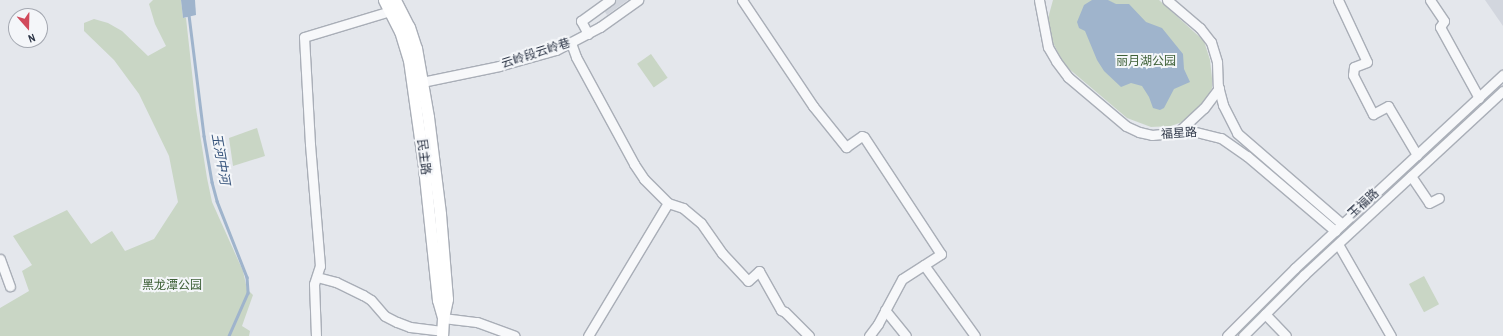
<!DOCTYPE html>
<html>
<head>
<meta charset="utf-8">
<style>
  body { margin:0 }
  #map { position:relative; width:1503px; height:336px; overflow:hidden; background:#e4e7ec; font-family:"Archivo Narrow","Noto Sans SC",sans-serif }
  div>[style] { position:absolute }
  .built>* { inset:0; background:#d2d6de }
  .green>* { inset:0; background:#c9d6c5; transform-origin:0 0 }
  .water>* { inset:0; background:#9fb4cc }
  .stream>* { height:2.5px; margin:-1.25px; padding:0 1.25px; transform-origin:1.25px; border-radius:1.25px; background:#9fb4cc }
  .roads { filter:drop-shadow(1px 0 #a9aeb7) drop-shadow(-1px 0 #a9aeb7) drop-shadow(0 1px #a9aeb7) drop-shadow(0 -1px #a9aeb7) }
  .minor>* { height:9px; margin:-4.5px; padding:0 4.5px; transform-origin:4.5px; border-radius:4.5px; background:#f7f8fa }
  .major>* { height:11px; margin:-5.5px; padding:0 5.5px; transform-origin:5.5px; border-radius:5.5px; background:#fff }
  span { translate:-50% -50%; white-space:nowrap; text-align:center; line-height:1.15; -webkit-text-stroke:4px #f4f6f9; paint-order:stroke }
  .street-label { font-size:12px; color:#2b3445 }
  .park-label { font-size:12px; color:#3f6138 }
  .water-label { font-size:13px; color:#34527a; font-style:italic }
  .north { position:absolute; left:8px; top:8px; width:40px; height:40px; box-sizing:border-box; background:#f4f6f9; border:1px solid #a4a8b1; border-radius:50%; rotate:160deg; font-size:11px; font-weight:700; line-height:16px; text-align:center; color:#2b3445 }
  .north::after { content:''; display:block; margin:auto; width:14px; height:18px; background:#d1495b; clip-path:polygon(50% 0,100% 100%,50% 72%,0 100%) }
</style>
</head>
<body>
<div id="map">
  <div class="built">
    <i style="clip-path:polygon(604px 0,628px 0,607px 15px,599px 3px)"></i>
    <i style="clip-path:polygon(1485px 0,1503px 0,1503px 26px)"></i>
  </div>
  <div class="green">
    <i style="clip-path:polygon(153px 0,181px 0,183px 18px,186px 18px,196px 109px,207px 178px,212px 202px,243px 271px,247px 289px,253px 295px,242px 326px,250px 331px,249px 336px,0 336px,0 308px,29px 291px,22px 271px,32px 265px,13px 236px,67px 210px,91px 244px,112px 231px,125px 251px,154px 239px,178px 202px,169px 156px,139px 94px,114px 60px,84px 31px,84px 23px,94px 19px,108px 23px,122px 31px,148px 56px,166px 46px,155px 24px,149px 4px)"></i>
    <i style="clip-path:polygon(1053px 0,1159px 0,1204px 41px,1210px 60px,1212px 78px,1212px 88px,1206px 100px,1185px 121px,1171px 126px,1151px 127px,1127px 118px,1068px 68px,1062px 60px,1053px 43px,1047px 22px)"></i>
    <i style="left:651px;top:54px;width:29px;height:17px;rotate:55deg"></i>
    <i style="clip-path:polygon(257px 128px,265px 156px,233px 166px,229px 138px)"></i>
    <i style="left:1424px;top:276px;width:32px;height:17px;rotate:62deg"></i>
  </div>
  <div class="water">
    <i style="clip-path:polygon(181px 0,195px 0,196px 15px,183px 18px)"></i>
    <i style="clip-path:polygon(1092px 0,1108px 0,1116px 4px,1129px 4px,1146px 22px,1162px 28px,1183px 54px,1184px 69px,1190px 82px,1174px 89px,1164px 108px,1160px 110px,1153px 108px,1149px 97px,1142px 86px,1131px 83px,1121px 87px,1104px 71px,1097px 60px,1085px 31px,1079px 28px,1077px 22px,1084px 5px)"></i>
  </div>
  <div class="stream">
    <i style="left:189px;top:15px;width:122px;rotate:82.9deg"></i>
    <i style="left:204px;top:136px;width:47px;rotate:80.1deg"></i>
    <i style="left:212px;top:182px;width:20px;rotate:75deg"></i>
    <i style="left:217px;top:201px;width:82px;rotate:68.5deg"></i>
    <i style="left:247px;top:277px;width:16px;rotate:86deg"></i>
    <i style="left:248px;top:293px;width:47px;rotate:113.8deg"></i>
  </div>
  <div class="roads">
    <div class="minor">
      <i style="left:742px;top:0;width:128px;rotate:56.2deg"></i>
      <i style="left:813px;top:106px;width:53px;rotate:51.2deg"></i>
      <i style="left:846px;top:147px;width:19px;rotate:-35deg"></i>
      <i style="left:862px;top:136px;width:2px;rotate:27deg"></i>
      <i style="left:864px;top:137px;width:140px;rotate:56.7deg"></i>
      <i style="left:941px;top:254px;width:46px;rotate:147.3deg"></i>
      <i style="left:902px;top:279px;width:51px;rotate:118.1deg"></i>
      <i style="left:878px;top:324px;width:15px;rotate:127deg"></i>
      <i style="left:1039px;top:0;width:48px;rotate:79.2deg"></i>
      <i style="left:1048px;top:47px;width:16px;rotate:60deg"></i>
      <i style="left:1056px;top:61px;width:20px;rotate:53deg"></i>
      <i style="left:1068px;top:77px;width:76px;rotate:40.2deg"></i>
      <i style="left:1126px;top:126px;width:14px;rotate:25deg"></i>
      <i style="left:1139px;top:132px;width:13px;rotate:13deg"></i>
      <i style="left:1152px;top:135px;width:40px;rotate:-5.7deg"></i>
      <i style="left:1192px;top:131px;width:30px;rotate:14deg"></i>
      <i style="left:1221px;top:138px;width:32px;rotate:35deg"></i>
      <i style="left:1247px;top:156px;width:116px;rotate:40.4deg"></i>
      <i style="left:1167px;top:0;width:43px;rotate:40.3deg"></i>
      <i style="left:1200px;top:28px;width:18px;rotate:52deg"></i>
      <i style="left:1211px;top:42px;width:21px;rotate:73deg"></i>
      <i style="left:1217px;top:62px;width:24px;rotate:88deg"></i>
      <i style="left:1218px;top:86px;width:20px;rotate:75deg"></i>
      <i style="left:1223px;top:105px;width:31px;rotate:63deg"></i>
      <i style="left:1237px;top:133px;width:139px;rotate:40.9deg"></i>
      <i style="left:1338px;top:0;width:68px;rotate:64.9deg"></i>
      <i style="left:1367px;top:62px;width:14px;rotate:159deg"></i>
      <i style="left:1354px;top:67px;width:8px;rotate:97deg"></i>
      <i style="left:1353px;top:75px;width:44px;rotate:62.9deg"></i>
      <i style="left:1373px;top:114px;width:17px;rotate:-28deg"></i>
      <i style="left:1388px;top:106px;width:57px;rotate:59.4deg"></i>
      <i style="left:1430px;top:0;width:25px;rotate:56deg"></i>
      <i style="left:1444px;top:21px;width:7px;rotate:124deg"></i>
      <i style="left:1440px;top:27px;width:81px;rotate:61.2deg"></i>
      <i style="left:588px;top:34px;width:15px;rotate:-118deg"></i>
      <i style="left:581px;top:21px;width:36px;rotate:-36deg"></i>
      <i style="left:571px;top:43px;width:15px;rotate:70deg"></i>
      <i style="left:576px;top:57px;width:122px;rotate:61.5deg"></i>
      <i style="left:634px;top:164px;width:18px;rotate:56deg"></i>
      <i style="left:644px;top:179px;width:34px;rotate:45deg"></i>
      <i style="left:668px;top:203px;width:16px;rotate:18deg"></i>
      <i style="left:683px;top:208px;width:23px;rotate:40deg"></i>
      <i style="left:701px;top:223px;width:37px;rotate:55deg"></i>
      <i style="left:722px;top:253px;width:38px;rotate:47deg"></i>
      <i style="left:748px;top:281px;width:15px;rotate:-42deg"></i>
      <i style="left:759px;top:271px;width:45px;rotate:60.6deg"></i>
      <i style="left:781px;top:310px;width:4px;rotate:27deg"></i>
      <i style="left:785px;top:312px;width:34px;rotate:45deg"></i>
      <i style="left:422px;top:82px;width:79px;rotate:-11.7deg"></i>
      <i style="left:499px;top:66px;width:59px;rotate:-15.7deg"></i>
      <i style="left:556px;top:50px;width:50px;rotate:-27.6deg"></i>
      <i style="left:600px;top:27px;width:47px;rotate:-35.4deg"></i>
      <i style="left:1178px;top:132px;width:35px;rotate:-43deg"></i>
      <i style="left:1204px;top:108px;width:25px;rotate:-53deg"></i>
      <i style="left:1411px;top:176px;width:32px;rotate:56deg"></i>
      <i style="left:1429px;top:203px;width:11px;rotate:-27deg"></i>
      <i style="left:1338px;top:244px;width:106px;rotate:60.1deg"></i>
      <i style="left:0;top:259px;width:29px;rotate:70deg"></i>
      <i style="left:924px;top:265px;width:87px;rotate:54.3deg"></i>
      <i style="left:317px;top:277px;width:20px;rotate:15deg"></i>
      <i style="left:336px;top:282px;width:30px;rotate:26deg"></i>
      <i style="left:363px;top:295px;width:9px;rotate:32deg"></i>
      <i style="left:371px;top:300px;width:21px;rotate:49deg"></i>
      <i style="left:385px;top:316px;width:13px;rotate:27deg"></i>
      <i style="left:397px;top:322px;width:14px;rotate:21deg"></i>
      <i style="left:410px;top:327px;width:32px;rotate:7deg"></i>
      <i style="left:885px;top:310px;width:33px;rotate:51deg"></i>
      <i style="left:1265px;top:314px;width:30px;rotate:46deg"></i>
      <i style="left:443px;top:318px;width:34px;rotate:7deg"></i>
      <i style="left:477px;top:322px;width:40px;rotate:20.2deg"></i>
      <i style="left:316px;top:336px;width:52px;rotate:-92.2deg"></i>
      <i style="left:314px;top:284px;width:19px;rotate:-72deg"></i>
      <i style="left:320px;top:266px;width:122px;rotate:-94.7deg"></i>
      <i style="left:310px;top:144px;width:107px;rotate:-93.2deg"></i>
      <i style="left:304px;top:37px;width:90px;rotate:-16.8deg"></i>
      <i style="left:588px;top:336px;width:155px;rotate:-59deg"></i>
      <i style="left:1227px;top:336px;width:96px;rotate:-45deg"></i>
      <i style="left:1295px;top:268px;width:284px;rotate:-42.9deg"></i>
      <i style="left:1243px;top:336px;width:86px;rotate:-45deg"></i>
      <i style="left:1304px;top:275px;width:271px;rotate:-42.8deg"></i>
    </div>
    <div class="major">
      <i style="left:384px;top:0;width:35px;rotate:63deg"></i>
      <i style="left:400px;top:31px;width:30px;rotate:73deg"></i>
      <i style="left:409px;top:60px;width:108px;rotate:82deg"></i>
      <i style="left:424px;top:167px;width:134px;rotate:84deg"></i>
      <i style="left:438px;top:300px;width:18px;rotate:74deg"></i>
      <i style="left:395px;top:0;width:30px;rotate:63deg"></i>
      <i style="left:409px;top:27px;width:22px;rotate:72deg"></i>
      <i style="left:416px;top:48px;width:70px;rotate:80.1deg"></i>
      <i style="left:428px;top:117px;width:98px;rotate:82.9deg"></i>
      <i style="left:440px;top:214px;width:85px;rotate:85.3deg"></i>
      <i style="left:447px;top:299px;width:19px;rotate:102deg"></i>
      <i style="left:443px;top:318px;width:18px;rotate:93deg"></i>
    </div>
  </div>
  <div class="street-label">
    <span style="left:536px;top:54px;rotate:-18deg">云岭段云岭巷</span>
    <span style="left:1179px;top:134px;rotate:-4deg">福星路</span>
    <span style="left:423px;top:157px;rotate:83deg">民主路</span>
    <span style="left:1364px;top:204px;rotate:-43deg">玉福路</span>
  </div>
  <div class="park-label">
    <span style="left:1146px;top:62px">丽月湖公园</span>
    <span style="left:172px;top:286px">黑龙潭公园</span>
  </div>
  <div class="water-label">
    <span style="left:220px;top:159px;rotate:80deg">玉河中河</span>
  </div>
  <div class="north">N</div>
</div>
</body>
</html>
